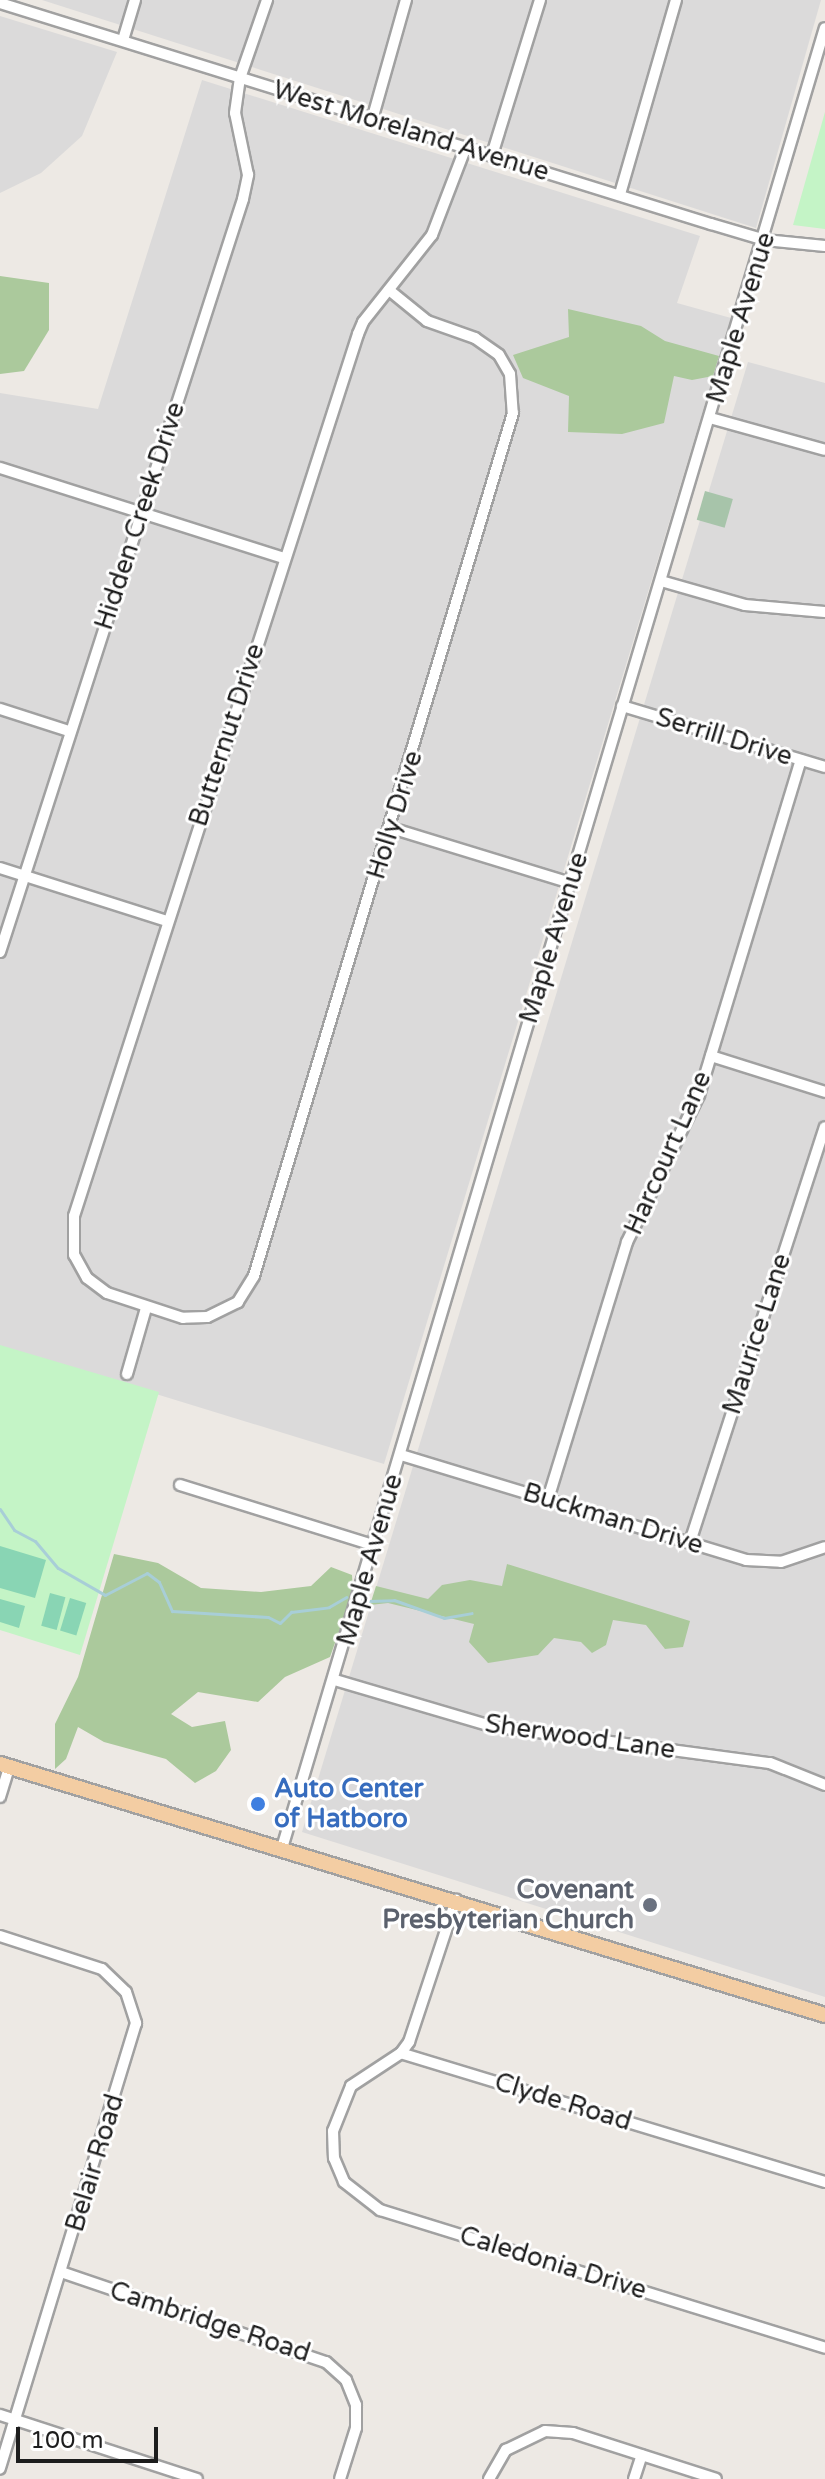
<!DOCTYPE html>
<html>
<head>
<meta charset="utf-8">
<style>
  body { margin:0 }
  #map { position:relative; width:825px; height:2479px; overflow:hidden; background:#ede9e4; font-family:"Varela Round",sans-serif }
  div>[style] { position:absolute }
  .residential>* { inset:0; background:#dbdada }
  .forest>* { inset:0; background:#abc99c }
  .cemetery>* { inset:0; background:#a7c4aa; transform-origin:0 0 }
  .park>* { inset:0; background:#c4f4c6 }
  .pitch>* { inset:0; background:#89d5b4; transform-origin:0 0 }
  .stream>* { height:3px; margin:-1.5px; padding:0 1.5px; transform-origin:1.5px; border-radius:1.5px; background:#a8ced7 }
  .roads { filter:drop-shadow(2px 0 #a1a1a1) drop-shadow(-2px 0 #a1a1a1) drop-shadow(0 2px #a1a1a1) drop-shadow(0 -2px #a1a1a1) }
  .minor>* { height:10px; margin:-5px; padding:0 5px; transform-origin:5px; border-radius:5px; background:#fff }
  .major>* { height:14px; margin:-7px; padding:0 7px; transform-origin:7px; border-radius:7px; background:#f3cda3 }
  .dots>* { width:22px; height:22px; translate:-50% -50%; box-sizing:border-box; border:4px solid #fff; border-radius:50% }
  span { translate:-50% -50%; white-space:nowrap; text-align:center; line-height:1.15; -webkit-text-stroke:6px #fff; paint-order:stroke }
  .street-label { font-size:26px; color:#1d1d1d }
  .shop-label { font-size:26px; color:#366cbe; font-weight:700 }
  .left { translate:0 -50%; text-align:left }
  .worship-label { font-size:26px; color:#5b616d; font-weight:700 }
  .right { translate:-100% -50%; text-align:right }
  .scale { position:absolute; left:16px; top:2427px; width:142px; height:36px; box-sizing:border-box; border:4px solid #1d1d1d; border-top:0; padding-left:10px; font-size:24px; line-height:28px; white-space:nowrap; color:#1d1d1d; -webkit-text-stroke:6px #fff; paint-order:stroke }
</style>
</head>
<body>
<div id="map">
  <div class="residential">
    <i style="clip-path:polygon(42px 0,821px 0,756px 228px)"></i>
    <i style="clip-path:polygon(0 16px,117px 52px,82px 136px,41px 173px,0 193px)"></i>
    <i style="clip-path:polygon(202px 80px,700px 236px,677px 303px,731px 318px,384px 1464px,0 1346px,0 393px,98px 409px)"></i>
    <i style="clip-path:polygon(748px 362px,825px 383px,825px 1997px,302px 1832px)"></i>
  </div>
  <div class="forest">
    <i style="clip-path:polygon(0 276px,49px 283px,49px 330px,24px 371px,0 374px)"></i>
    <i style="clip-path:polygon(568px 309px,641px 326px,665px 341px,719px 356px,713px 376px,692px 380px,674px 376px,664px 423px,622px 434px,568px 432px,569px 396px,523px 378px,513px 355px,569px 337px)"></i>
    <i style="clip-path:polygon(114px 1554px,158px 1563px,201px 1588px,261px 1592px,311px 1586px,331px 1567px,352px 1575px,353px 1592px,330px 1657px,285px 1677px,258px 1702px,198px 1692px,171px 1714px,192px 1727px,225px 1721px,231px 1750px,216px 1771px,195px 1783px,166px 1759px,104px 1742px,78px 1727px,66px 1759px,55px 1769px,55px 1724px,78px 1677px)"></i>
    <i style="clip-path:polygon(507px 1564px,690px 1621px,683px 1647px,665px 1649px,646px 1625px,613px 1620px,606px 1645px,592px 1653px,581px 1642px,554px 1638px,538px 1655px,488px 1663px,469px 1642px,474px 1624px,388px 1603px,370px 1605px,376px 1586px,428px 1599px,442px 1585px,470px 1580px,502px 1586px)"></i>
  </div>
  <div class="cemetery">
    <i style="left:705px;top:491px;width:29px;height:30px;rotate:16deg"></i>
  </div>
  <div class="park">
    <i style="clip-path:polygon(825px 112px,825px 229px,793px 225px)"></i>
    <i style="clip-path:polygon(0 1345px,159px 1392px,80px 1655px,0 1630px)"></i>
  </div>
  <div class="pitch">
    <i style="clip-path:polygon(0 1546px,46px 1560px,35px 1598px,0 1588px)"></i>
    <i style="left:50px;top:1593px;width:16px;height:34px;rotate:15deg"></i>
    <i style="left:70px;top:1598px;width:17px;height:34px;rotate:17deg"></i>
    <i style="clip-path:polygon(0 1599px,25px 1606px,19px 1628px,0 1622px)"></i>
  </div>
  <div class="stream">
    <i style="left:0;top:1509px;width:25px;rotate:56deg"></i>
    <i style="left:14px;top:1530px;width:24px;rotate:28deg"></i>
    <i style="left:35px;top:1541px;width:35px;rotate:50deg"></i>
    <i style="left:58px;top:1568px;width:54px;rotate:29.9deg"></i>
    <i style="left:105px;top:1595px;width:47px;rotate:-27.6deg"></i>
    <i style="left:147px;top:1573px;width:15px;rotate:37deg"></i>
    <i style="left:159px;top:1582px;width:32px;rotate:66deg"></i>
    <i style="left:172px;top:1611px;width:96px;rotate:3.6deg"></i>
    <i style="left:268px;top:1617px;width:13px;rotate:27deg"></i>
    <i style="left:280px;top:1623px;width:16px;rotate:-45deg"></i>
    <i style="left:291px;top:1612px;width:38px;rotate:-7deg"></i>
    <i style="left:329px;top:1607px;width:20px;rotate:-30deg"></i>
    <i style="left:369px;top:1601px;width:25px;rotate:-2deg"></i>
    <i style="left:394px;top:1600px;width:53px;rotate:19.8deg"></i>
    <i style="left:444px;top:1618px;width:28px;rotate:-10deg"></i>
  </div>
  <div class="roads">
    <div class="minor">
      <i style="left:0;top:3px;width:745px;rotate:17.27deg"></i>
      <i style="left:711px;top:224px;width:56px;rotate:16.5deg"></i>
      <i style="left:765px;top:240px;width:60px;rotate:5.7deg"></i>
      <i style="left:123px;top:40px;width:42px;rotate:-73.3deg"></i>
      <i style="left:372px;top:120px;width:125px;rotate:-74.2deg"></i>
      <i style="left:492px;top:155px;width:162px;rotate:-72.8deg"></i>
      <i style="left:620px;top:194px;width:202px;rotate:-73.9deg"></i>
      <i style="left:389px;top:290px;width:49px;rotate:39.2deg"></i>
      <i style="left:427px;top:321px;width:51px;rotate:19.5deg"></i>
      <i style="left:475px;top:338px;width:29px;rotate:35deg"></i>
      <i style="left:499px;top:355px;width:22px;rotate:60deg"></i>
      <i style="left:510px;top:374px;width:39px;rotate:86deg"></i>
      <i style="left:513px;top:413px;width:901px;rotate:106.71deg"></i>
      <i style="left:254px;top:1276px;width:31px;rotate:122deg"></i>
      <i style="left:238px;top:1302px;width:34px;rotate:154deg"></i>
      <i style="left:207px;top:1317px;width:24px;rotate:178deg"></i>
      <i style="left:183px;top:1318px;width:80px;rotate:-161.8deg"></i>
      <i style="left:107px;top:1293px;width:25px;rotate:-143deg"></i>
      <i style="left:87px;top:1278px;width:26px;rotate:-119deg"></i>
      <i style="left:74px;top:1255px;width:39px;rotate:-90deg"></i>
      <i style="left:74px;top:1216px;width:927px;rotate:-72.15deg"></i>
      <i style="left:358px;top:334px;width:13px;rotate:-67deg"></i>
      <i style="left:363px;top:322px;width:111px;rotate:-51.6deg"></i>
      <i style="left:432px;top:235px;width:92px;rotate:-69deg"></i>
      <i style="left:710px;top:418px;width:119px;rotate:15.5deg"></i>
      <i style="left:0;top:468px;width:298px;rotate:17.6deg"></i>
      <i style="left:661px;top:581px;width:87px;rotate:15.9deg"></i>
      <i style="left:745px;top:605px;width:80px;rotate:5deg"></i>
      <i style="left:622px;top:706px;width:212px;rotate:16.7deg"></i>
      <i style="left:0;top:709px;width:72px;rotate:17.7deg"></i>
      <i style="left:391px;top:828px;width:188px;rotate:17deg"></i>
      <i style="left:0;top:868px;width:175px;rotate:17.6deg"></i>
      <i style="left:0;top:952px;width:791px;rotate:-72.11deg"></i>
      <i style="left:243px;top:199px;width:25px;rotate:-78deg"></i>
      <i style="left:248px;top:175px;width:63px;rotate:-101.8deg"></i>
      <i style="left:235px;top:113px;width:35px;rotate:-82deg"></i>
      <i style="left:240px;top:78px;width:83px;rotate:-70.9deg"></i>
      <i style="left:711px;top:1056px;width:120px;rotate:17.5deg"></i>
      <i style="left:127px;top:1374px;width:69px;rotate:-73.9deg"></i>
      <i style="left:401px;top:1455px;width:361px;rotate:16.9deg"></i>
      <i style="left:746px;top:1560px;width:35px;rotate:3deg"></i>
      <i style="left:781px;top:1562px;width:46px;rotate:-18.8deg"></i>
      <i style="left:180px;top:1485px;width:202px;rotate:17.3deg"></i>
      <i style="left:548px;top:1499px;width:269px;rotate:-72.9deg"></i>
      <i style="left:627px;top:1242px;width:164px;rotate:-63.9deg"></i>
      <i style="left:699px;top:1095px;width:350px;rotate:-73.1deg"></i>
      <i style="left:690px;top:1542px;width:436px;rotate:-72deg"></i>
      <i style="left:335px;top:1680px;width:163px;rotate:16.4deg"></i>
      <i style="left:491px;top:1726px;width:281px;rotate:7.6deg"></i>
      <i style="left:770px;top:1763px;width:59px;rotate:21.8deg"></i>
      <i style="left:0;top:1797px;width:31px;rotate:-73deg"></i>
      <i style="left:282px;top:1848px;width:1899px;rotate:-73.39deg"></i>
      <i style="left:0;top:1936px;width:107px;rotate:17.9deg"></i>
      <i style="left:102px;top:1969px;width:33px;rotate:44deg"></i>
      <i style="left:126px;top:1992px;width:33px;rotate:72deg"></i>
      <i style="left:136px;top:2023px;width:466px;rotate:107deg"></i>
      <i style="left:401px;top:2053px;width:14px;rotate:-54deg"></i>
      <i style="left:409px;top:2042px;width:150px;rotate:-71.7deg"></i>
      <i style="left:825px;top:2182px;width:443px;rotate:-163.1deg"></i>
      <i style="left:401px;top:2053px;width:60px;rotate:146.6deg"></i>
      <i style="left:351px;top:2086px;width:48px;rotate:111.8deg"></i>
      <i style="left:333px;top:2131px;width:27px;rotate:88deg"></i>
      <i style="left:334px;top:2158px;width:26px;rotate:67deg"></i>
      <i style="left:344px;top:2182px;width:46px;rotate:37.9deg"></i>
      <i style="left:380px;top:2210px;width:466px;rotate:17.2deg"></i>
      <i style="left:61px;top:2272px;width:280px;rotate:18.8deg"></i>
      <i style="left:326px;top:2362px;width:27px;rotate:42deg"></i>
      <i style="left:346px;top:2380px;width:27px;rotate:68deg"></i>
      <i style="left:356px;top:2405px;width:23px;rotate:90deg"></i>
      <i style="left:356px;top:2428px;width:53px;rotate:107.4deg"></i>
      <i style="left:0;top:2415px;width:207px;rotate:18deg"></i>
      <i style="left:489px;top:2479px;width:34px;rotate:-60deg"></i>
      <i style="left:506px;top:2450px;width:43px;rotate:-26deg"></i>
      <i style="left:545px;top:2431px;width:28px;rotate:4deg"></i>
      <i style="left:573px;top:2433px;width:150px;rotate:17.8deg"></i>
      <i style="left:634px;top:2479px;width:25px;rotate:-72deg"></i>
    </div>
    <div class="major">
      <i style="left:0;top:1764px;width:862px;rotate:16.92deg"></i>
    </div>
  </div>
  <div class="dots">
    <i style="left:258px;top:1804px;background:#3f7fe0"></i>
    <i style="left:650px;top:1905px;background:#6b7280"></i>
  </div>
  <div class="street-label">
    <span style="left:411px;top:131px;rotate:17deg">West Moreland Avenue</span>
    <span style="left:741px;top:318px;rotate:-73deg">Maple Avenue</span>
    <span style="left:140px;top:516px;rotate:-72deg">Hidden Creek Drive</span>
    <span style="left:227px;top:735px;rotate:-72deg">Butternut Drive</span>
    <span style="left:724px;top:737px;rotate:17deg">Serrill Drive</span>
    <span style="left:395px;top:815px;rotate:-73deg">Holly Drive</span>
    <span style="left:554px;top:938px;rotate:-73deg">Maple Avenue</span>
    <span style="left:668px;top:1153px;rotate:-66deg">Harcourt Lane</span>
    <span style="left:757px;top:1334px;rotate:-72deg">Maurice Lane</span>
    <span style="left:613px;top:1519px;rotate:17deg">Buckman Drive</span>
    <span style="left:370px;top:1560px;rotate:-74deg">Maple Avenue</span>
    <span style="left:580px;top:1737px;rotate:8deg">Sherwood Lane</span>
    <span style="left:563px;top:2102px;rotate:17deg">Clyde Road</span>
    <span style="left:95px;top:2163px;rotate:-73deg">Belair Road</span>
    <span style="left:553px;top:2263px;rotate:17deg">Caledonia Drive</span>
    <span style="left:210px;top:2322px;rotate:18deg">Cambridge Road</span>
  </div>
  <div class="shop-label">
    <span class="left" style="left:274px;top:1804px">Auto Center<br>of Hatboro</span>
  </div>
  <div class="worship-label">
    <span class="right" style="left:634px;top:1905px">Covenant<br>Presbyterian Church</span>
  </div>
  <div class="scale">100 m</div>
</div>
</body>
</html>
